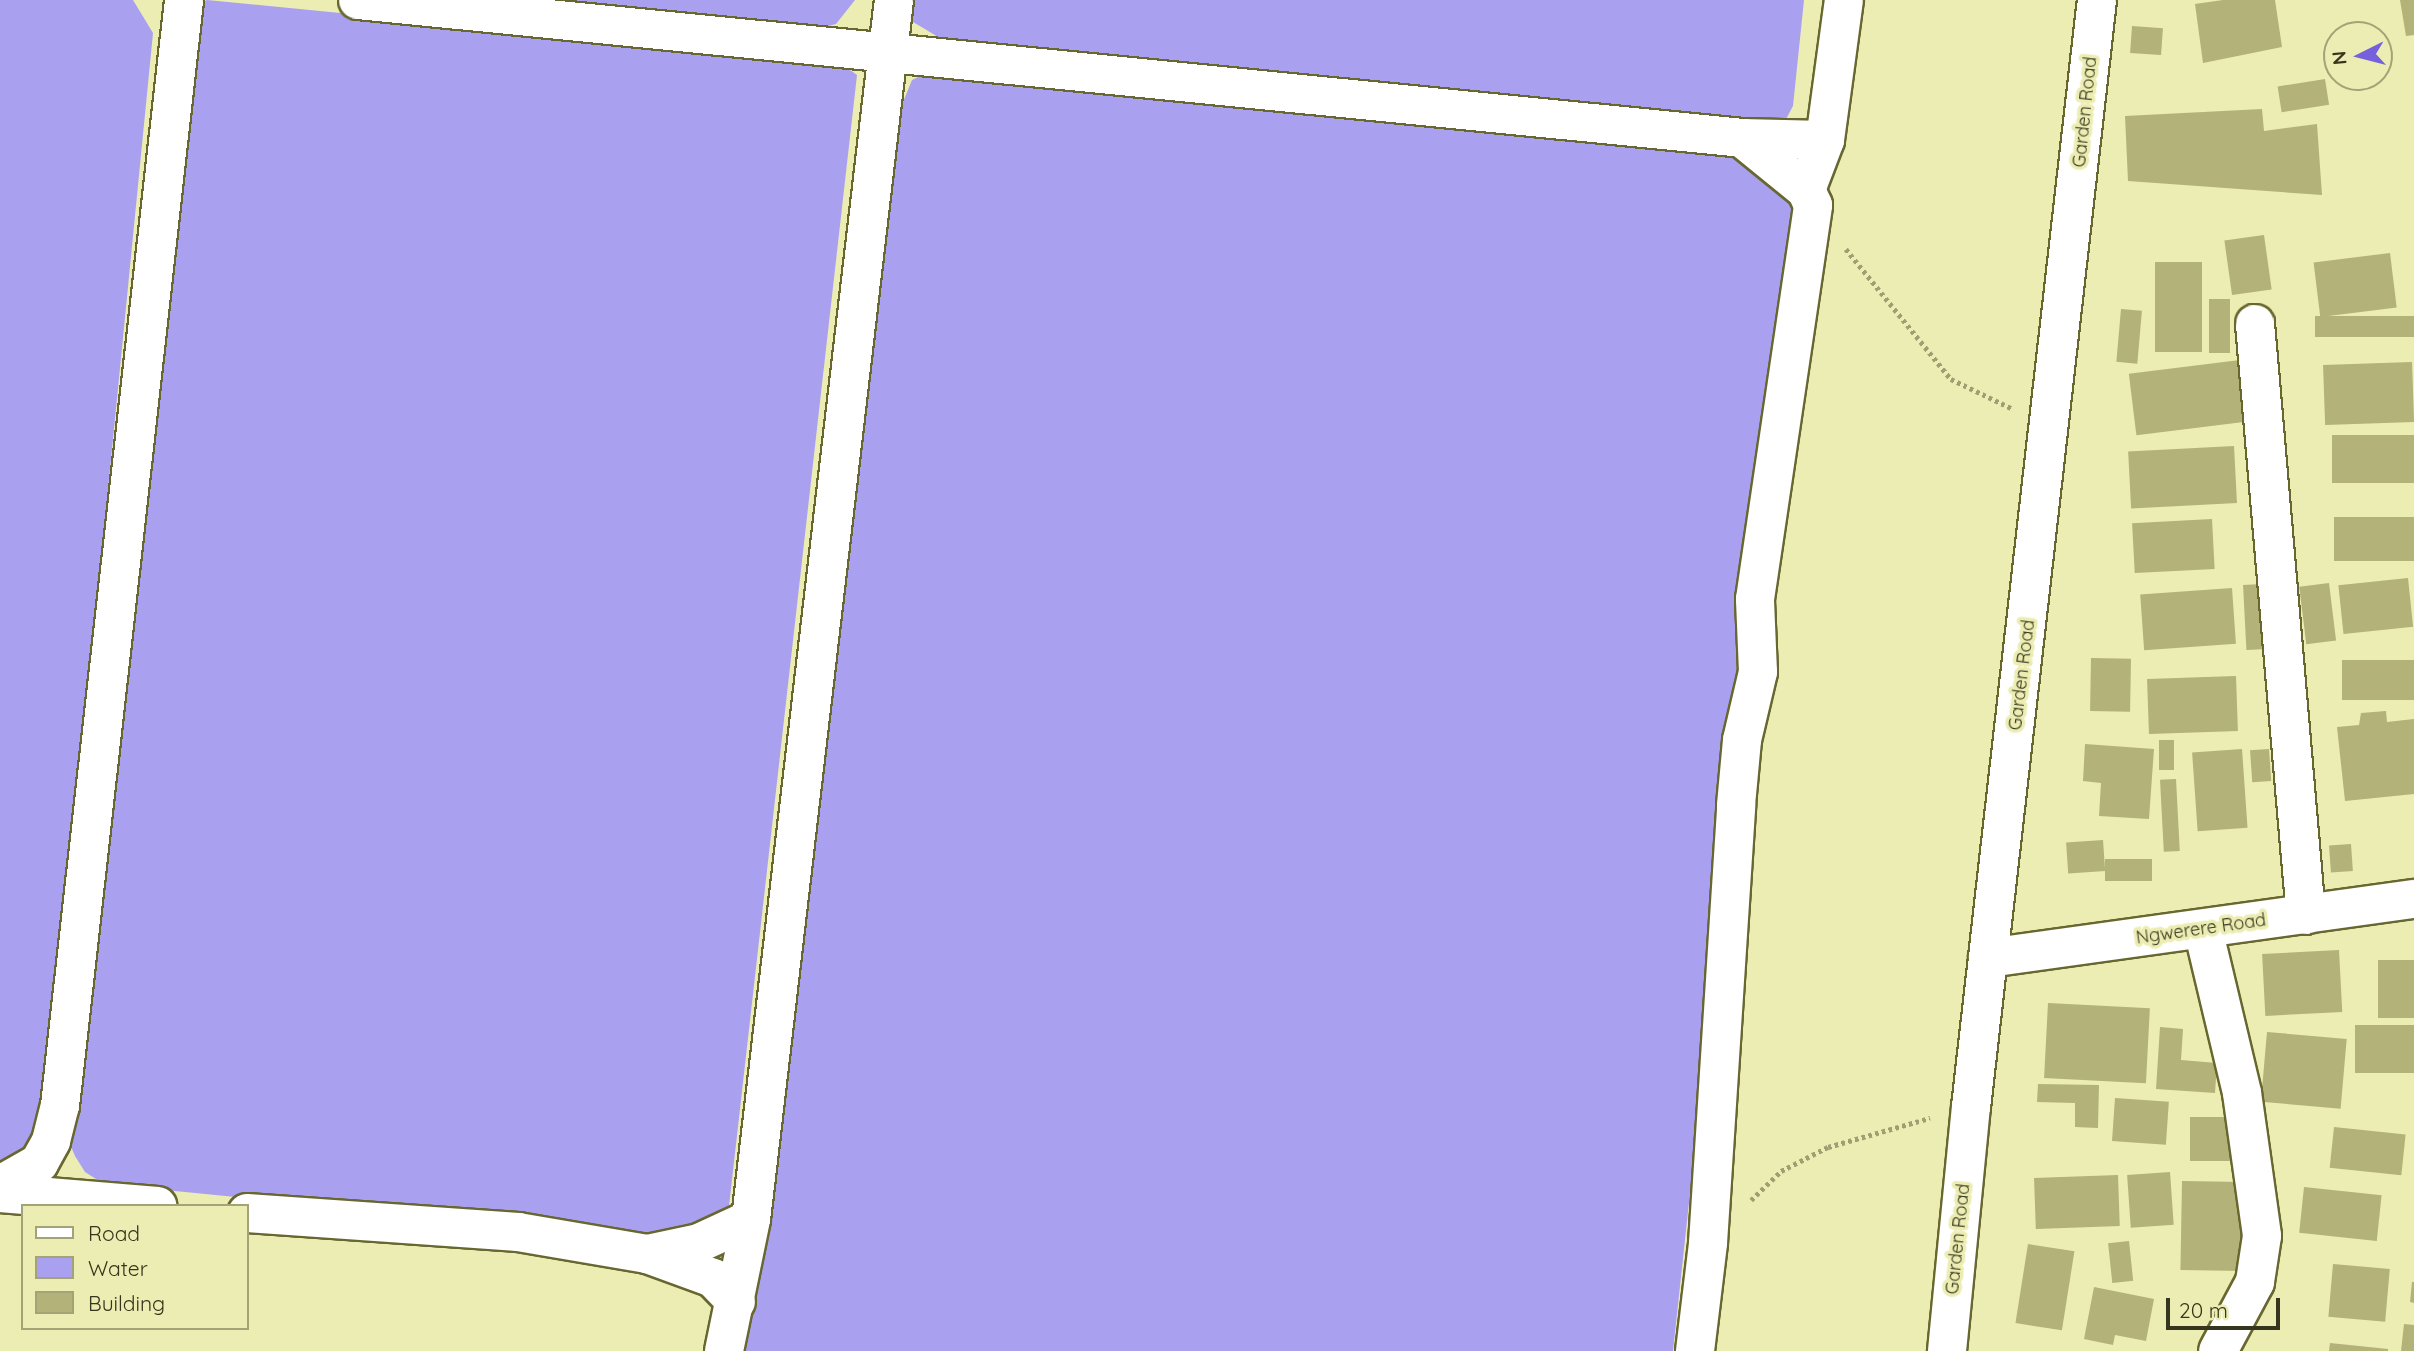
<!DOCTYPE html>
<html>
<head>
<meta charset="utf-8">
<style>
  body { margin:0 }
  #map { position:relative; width:2414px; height:1351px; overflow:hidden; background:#ecedb2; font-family:Quicksand,sans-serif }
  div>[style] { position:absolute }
  .water>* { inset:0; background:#a9a0f0 }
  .building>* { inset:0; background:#b2b279; transform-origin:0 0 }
  .path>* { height:4.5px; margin-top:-2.25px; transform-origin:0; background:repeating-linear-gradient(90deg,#9f9f74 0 3.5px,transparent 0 7px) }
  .roads { filter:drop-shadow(2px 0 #686730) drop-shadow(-2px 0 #686730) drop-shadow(0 2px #686730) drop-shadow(0 -2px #686730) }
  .minor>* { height:38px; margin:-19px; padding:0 19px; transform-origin:19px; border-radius:19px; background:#fff }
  span { translate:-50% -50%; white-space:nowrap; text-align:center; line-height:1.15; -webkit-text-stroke:7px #ecedb2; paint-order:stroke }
  .street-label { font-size:18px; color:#36351e }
  .legend { position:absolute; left:21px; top:1204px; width:228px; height:126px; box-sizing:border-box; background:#ecedb2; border:2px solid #a3a377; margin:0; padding:9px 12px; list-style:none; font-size:21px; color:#36351e }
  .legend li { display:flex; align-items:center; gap:14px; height:35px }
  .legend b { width:35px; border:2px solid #a3a377 }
  .north { position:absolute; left:2323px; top:21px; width:70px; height:70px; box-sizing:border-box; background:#ecedb2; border:2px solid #a3a377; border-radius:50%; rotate:264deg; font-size:19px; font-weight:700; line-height:28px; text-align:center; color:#36351e }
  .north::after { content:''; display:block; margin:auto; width:24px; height:32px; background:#7760db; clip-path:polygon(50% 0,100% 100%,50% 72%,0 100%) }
  .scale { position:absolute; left:2166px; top:1298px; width:114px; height:32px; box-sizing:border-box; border:4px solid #36351e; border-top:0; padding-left:9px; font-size:21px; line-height:24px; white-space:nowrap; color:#36351e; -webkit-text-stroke:5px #ecedb2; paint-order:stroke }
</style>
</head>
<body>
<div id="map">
  <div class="water">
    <i style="clip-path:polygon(0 0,133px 0,153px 33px,44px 1139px,0 1171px)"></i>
    <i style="clip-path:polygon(207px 0,839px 62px,857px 75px,729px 1206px,710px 1230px,675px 1240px,104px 1184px,85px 1172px,75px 1156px,69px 1142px,198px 4px)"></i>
    <i style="clip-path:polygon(459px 0,855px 0,836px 24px,802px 33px)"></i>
    <i style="clip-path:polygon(912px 0,1804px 0,1793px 106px,1785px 121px,1764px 134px,962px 51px,913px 22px)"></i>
    <i style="clip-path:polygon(943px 65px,1744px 150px,1774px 174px,1796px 209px,1673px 1351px,745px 1351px,763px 1175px,897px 117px,912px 80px)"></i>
  </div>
  <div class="building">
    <i style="clip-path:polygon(2223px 0,2275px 0,2282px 47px,2203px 63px,2195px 4px)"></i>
    <i style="clip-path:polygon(2400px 0,2414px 0,2414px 35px,2406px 36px)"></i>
    <i style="left:2132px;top:26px;width:31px;height:27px;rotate:4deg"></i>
    <i style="left:2325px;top:79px;width:26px;height:48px;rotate:81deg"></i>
    <i style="clip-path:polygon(2262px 109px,2264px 131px,2317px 124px,2322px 195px,2128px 181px,2125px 116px)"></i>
    <i style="left:2264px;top:235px;width:55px;height:40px;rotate:82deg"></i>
    <i style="left:2390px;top:253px;width:55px;height:77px;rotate:83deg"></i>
    <i style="left:2155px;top:262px;width:47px;height:90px"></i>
    <i style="left:2209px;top:299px;width:21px;height:54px"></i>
    <i style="left:2121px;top:309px;width:21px;height:53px;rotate:5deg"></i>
    <i style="left:2414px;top:316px;width:21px;height:99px;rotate:90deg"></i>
    <i style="left:2240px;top:360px;width:62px;height:112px;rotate:83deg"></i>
    <i style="left:2412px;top:362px;width:60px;height:89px;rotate:88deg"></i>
    <i style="left:2414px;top:435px;width:48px;height:82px;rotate:90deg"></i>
    <i style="left:2234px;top:446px;width:57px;height:106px;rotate:87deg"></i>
    <i style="left:2414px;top:517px;width:44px;height:80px;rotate:90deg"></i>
    <i style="left:2212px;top:519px;width:50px;height:80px;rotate:87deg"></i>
    <i style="left:2408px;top:578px;width:49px;height:70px;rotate:84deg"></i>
    <i style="left:2329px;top:583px;width:58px;height:30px;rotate:83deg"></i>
    <i style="left:2263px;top:584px;width:65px;height:20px;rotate:87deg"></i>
    <i style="left:2232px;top:588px;width:56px;height:92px;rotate:86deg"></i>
    <i style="left:2091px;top:658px;width:40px;height:53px;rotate:1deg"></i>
    <i style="left:2414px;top:660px;width:40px;height:72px;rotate:90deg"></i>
    <i style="left:2236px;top:676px;width:55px;height:89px;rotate:88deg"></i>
    <i style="clip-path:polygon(2386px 711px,2387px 722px,2414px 719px,2414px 794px,2345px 801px,2337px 727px,2359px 725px,2361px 713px)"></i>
    <i style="left:2159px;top:740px;width:15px;height:30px"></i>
    <i style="clip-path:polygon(2085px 744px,2154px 749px,2149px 819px,2099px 816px,2101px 783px,2083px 781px)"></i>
    <i style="left:2242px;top:749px;width:79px;height:50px;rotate:86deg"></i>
    <i style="left:2269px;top:749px;width:32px;height:19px;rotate:86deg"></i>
    <i style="left:2176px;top:779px;width:72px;height:16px;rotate:87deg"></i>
    <i style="left:2103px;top:840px;width:31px;height:37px;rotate:86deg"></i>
    <i style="left:2351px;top:844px;width:27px;height:22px;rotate:86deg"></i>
    <i style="left:2105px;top:859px;width:47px;height:22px"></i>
    <i style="left:2339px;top:950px;width:62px;height:77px;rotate:87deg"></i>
    <i style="left:2414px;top:960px;width:58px;height:36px;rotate:90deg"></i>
    <i style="left:2048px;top:1003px;width:102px;height:75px;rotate:3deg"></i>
    <i style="left:2355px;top:1025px;width:59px;height:48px"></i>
    <i style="clip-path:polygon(2160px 1027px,2183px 1029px,2181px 1060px,2217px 1063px,2215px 1093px,2156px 1089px)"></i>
    <i style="left:2267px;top:1032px;width:80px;height:70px;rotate:5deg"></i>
    <i style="clip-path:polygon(2038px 1084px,2099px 1085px,2098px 1128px,2075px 1127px,2075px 1103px,2037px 1102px)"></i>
    <i style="left:2115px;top:1098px;width:54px;height:43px;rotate:4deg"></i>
    <i style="left:2190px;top:1117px;width:40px;height:44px"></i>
    <i style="left:2334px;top:1127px;width:72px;height:41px;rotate:6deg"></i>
    <i style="left:2170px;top:1172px;width:53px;height:43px;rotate:86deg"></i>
    <i style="left:2118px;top:1175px;width:51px;height:84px;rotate:88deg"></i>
    <i style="left:2182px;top:1181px;width:63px;height:89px;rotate:1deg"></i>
    <i style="left:2304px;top:1187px;width:78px;height:46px;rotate:6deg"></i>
    <i style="left:2129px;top:1241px;width:40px;height:21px;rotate:84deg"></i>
    <i style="left:2028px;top:1244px;width:47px;height:80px;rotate:9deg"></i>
    <i style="left:2333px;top:1264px;width:57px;height:53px;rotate:5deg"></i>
    <i style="clip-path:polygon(2412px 1282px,2414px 1282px,2414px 1303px,2410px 1302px)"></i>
    <i style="clip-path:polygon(2094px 1287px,2154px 1299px,2146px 1341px,2115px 1335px,2113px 1345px,2084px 1339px)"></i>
    <i style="clip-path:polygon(2404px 1324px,2414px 1325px,2414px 1351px,2401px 1351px)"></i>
    <i style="clip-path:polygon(2330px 1343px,2388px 1349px,2388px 1351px,2329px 1351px)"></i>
  </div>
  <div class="path">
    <i style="left:1846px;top:249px;width:167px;rotate:51.1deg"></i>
    <i style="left:1951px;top:379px;width:69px;rotate:25.8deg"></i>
    <i style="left:1751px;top:1200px;width:42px;rotate:-44deg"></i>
    <i style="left:1781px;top:1171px;width:53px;rotate:-27.1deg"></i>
    <i style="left:1828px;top:1147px;width:106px;rotate:-15.9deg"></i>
  </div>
  <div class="roads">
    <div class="minor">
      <i style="left:358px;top:0;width:1391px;rotate:5.69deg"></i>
      <i style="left:1742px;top:138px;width:82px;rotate:39.1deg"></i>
      <i style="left:1742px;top:138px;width:83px;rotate:1.4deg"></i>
      <i style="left:2255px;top:324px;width:593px;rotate:85.07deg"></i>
      <i style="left:2203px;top:929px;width:169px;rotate:76.6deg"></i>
      <i style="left:2242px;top:1093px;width:144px;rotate:82deg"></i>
      <i style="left:2262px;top:1236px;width:47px;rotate:98.7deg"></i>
      <i style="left:2255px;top:1282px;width:78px;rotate:118.2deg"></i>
      <i style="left:1988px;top:958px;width:430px;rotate:-7.9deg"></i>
      <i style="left:0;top:1185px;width:45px;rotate:-29.4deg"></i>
      <i style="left:39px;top:1163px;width:25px;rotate:-61deg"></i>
      <i style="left:51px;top:1141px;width:36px;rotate:-76deg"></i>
      <i style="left:60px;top:1106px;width:1113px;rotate:-83.6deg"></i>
      <i style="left:0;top:1193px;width:158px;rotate:4.7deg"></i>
      <i style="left:247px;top:1213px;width:272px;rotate:4deg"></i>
      <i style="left:518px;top:1232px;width:131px;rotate:9.7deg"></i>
      <i style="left:647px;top:1254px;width:53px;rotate:-11.9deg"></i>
      <i style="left:699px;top:1243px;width:57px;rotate:-24.8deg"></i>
      <i style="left:751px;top:1219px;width:1227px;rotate:-83.31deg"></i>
      <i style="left:647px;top:1254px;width:70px;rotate:20deg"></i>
      <i style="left:713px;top:1278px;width:33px;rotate:46deg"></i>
      <i style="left:724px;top:1351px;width:135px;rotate:-78.4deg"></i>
      <i style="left:1695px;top:1351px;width:109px;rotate:-83.1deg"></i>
      <i style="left:1708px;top:1243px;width:439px;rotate:-86.3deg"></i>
      <i style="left:1736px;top:805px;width:65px;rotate:-84.7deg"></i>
      <i style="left:1742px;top:740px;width:70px;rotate:-76.8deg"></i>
      <i style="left:1758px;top:672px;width:73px;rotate:-92.4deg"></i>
      <i style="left:1755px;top:599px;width:398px;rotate:-81.6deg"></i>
      <i style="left:1813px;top:205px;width:17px;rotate:-115deg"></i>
      <i style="left:1806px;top:190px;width:53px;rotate:-69.2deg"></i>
      <i style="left:1825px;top:140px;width:141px;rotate:-82.3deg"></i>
      <i style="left:1947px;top:1351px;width:245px;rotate:-84.4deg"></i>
      <i style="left:1971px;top:1107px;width:1114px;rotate:-83.51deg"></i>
    </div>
  </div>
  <div class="street-label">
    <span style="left:2085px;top:112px;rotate:-84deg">Garden Road</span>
    <span style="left:2022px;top:675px;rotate:-83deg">Garden Road</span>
    <span style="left:2201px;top:929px;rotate:-8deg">Ngwerere Road</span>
    <span style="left:1958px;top:1239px;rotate:-84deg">Garden Road</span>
  </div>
  <ul class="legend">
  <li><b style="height:9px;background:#fff"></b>Road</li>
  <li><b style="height:19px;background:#a9a0f0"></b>Water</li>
  <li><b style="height:19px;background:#b2b279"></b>Building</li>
  </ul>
  <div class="north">N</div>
  <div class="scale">20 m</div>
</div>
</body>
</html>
